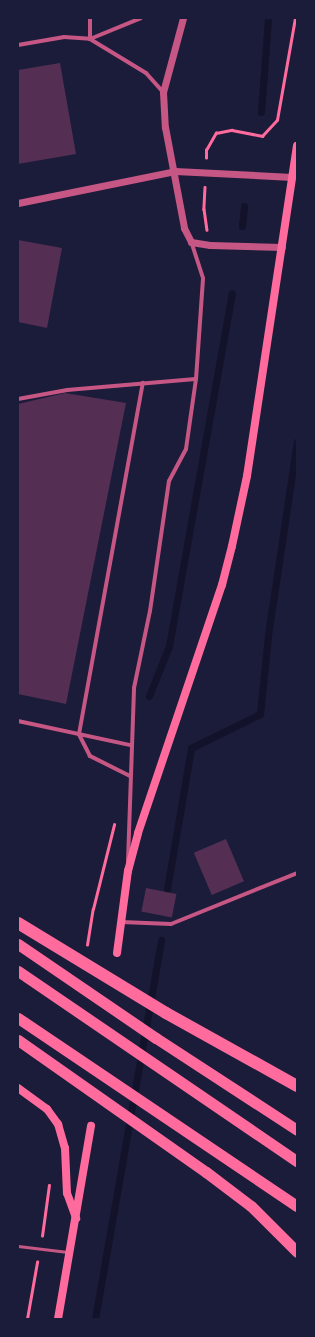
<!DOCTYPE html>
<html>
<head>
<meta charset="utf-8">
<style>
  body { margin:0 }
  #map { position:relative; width:315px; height:1337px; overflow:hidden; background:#1b1b3a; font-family:Arial,sans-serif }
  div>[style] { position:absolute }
  .stream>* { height:7px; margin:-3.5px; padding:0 3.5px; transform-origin:3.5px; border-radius:3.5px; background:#12122b }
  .building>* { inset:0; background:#542f53; transform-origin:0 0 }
  .path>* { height:2.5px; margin:-1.25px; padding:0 1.25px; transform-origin:1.25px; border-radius:1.25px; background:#ff6b9d }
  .service>* { height:3px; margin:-1.5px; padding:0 1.5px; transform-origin:1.5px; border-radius:1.5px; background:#c65784 }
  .minor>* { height:4px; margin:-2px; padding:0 2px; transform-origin:2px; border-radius:2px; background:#c65784 }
  .tertiary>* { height:7px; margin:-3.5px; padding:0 3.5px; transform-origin:3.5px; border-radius:3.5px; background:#c65784 }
  .secondary>* { height:8px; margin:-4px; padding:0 4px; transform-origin:4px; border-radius:4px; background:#ff6b9d }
  .trunk>* { height:11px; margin:-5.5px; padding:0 5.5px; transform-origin:5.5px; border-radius:5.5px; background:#ff6b9d }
  .motorway>* { height:12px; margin:-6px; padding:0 6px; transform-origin:6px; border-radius:6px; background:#ff6b9d }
  span { translate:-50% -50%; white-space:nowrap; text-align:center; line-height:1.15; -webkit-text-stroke:3px #1b1b3a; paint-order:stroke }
  .frame { position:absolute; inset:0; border:19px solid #1b1b3a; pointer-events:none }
</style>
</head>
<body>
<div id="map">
  <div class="stream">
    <i style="left:261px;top:112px;width:94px;rotate:-85.7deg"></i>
    <i style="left:242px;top:226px;width:20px;rotate:-84deg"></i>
    <i style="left:149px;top:696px;width:54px;rotate:-68.2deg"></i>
    <i style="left:169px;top:646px;width:358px;rotate:-79.9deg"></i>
    <i style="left:167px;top:889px;width:143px;rotate:-80.3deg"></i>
    <i style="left:191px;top:748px;width:77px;rotate:-26.2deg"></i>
    <i style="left:260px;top:714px;width:79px;rotate:-84.2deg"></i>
    <i style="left:268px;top:635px;width:195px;rotate:-81.5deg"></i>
    <i style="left:95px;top:1319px;width:385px;rotate:-80.1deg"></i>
  </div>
  <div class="building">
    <i style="clip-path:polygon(60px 63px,76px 154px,18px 164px,18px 70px)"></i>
    <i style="clip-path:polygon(18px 240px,62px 248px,47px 328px,18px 322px)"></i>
    <i style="clip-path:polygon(65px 393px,126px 403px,66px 704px,18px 694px,18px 404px)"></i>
    <i style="left:226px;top:839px;width:46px;height:35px;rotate:67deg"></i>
    <i style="left:146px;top:888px;width:31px;height:24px;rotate:11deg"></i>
  </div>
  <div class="path">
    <i style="left:206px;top:158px;width:8px;rotate:-90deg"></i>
    <i style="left:206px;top:150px;width:20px;rotate:-60deg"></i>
    <i style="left:216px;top:133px;width:16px;rotate:-11deg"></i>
    <i style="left:232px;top:130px;width:31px;rotate:11deg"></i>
    <i style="left:262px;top:136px;width:22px;rotate:-47deg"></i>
    <i style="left:277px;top:120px;width:104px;rotate:-80deg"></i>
    <i style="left:205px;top:187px;width:22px;rotate:93deg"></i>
    <i style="left:204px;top:209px;width:21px;rotate:82deg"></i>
    <i style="left:87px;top:945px;width:36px;rotate:-81deg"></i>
    <i style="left:93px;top:909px;width:87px;rotate:-76deg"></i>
    <i style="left:42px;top:1236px;width:51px;rotate:-82.2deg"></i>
    <i style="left:27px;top:1319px;width:58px;rotate:-80deg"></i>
  </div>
  <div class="service">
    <i style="left:18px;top:1246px;width:50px;rotate:6.8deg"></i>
  </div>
  <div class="minor">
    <i style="left:90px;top:18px;width:21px;rotate:90deg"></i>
    <i style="left:90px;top:39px;width:55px;rotate:-22.4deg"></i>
    <i style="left:18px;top:45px;width:47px;rotate:-9.9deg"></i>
    <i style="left:64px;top:37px;width:26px;rotate:4deg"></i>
    <i style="left:90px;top:39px;width:66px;rotate:31.3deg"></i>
    <i style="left:146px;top:73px;width:25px;rotate:48deg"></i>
    <i style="left:18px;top:399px;width:50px;rotate:-10.4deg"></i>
    <i style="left:67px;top:390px;width:129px;rotate:-4.9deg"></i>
    <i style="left:18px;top:721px;width:115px;rotate:12.1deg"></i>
    <i style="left:130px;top:776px;width:45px;rotate:-153.4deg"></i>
    <i style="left:90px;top:756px;width:25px;rotate:-117deg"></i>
    <i style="left:79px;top:734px;width:357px;rotate:-79.7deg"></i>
    <i style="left:128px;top:861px;width:173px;rotate:-88deg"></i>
    <i style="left:134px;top:688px;width:79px;rotate:-78.3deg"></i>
    <i style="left:150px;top:611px;width:131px;rotate:-81.7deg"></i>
    <i style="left:169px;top:481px;width:36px;rotate:-62deg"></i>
    <i style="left:186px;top:449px;width:71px;rotate:-81.9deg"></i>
    <i style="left:196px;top:379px;width:101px;rotate:-86deg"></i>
    <i style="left:203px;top:278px;width:38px;rotate:-108deg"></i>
    <i style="left:121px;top:922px;width:50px;rotate:2.3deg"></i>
    <i style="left:171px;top:924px;width:136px;rotate:-22deg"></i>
  </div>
  <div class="tertiary">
    <i style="left:183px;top:18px;width:77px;rotate:105.1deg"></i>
    <i style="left:163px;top:92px;width:35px;rotate:87deg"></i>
    <i style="left:165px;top:127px;width:103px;rotate:79.3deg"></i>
    <i style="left:184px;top:228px;width:16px;rotate:63deg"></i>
    <i style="left:191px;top:242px;width:19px;rotate:9deg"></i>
    <i style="left:210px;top:245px;width:72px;rotate:1.6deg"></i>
    <i style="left:18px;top:203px;width:160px;rotate:-11.5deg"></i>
    <i style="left:175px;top:171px;width:117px;rotate:2.9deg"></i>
  </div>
  <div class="secondary">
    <i style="left:117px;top:953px;width:83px;rotate:-82.4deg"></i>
    <i style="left:128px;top:871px;width:39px;rotate:-75deg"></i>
    <i style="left:138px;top:833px;width:262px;rotate:-71.3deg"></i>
    <i style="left:222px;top:585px;width:40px;rotate:-75.6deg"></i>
    <i style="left:232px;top:546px;width:72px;rotate:-77.9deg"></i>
    <i style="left:247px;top:476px;width:334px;rotate:-81.4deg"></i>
    <i style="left:18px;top:1088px;width:36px;rotate:36deg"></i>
    <i style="left:47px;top:1109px;width:19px;rotate:54deg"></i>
    <i style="left:58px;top:1124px;width:25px;rotate:74deg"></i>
    <i style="left:65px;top:1148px;width:45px;rotate:87.5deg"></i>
    <i style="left:67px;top:1193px;width:27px;rotate:70deg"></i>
    <i style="left:58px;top:1319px;width:196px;rotate:-80.3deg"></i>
  </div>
  <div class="trunk">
    <i style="left:18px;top:944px;width:167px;rotate:34.3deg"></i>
    <i style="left:156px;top:1038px;width:168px;rotate:33.1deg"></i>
    <i style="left:18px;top:971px;width:338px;rotate:34.3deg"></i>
    <i style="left:18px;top:1018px;width:336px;rotate:34deg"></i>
    <i style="left:18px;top:1040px;width:230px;rotate:35.1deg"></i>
    <i style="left:206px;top:1172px;width:56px;rotate:37.1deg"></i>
    <i style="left:251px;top:1206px;width:65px;rotate:45deg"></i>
  </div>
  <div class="motorway">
    <i style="left:18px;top:923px;width:173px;rotate:31.3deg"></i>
    <i style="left:166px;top:1013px;width:150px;rotate:29.1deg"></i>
  </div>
  <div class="frame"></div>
</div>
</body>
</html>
